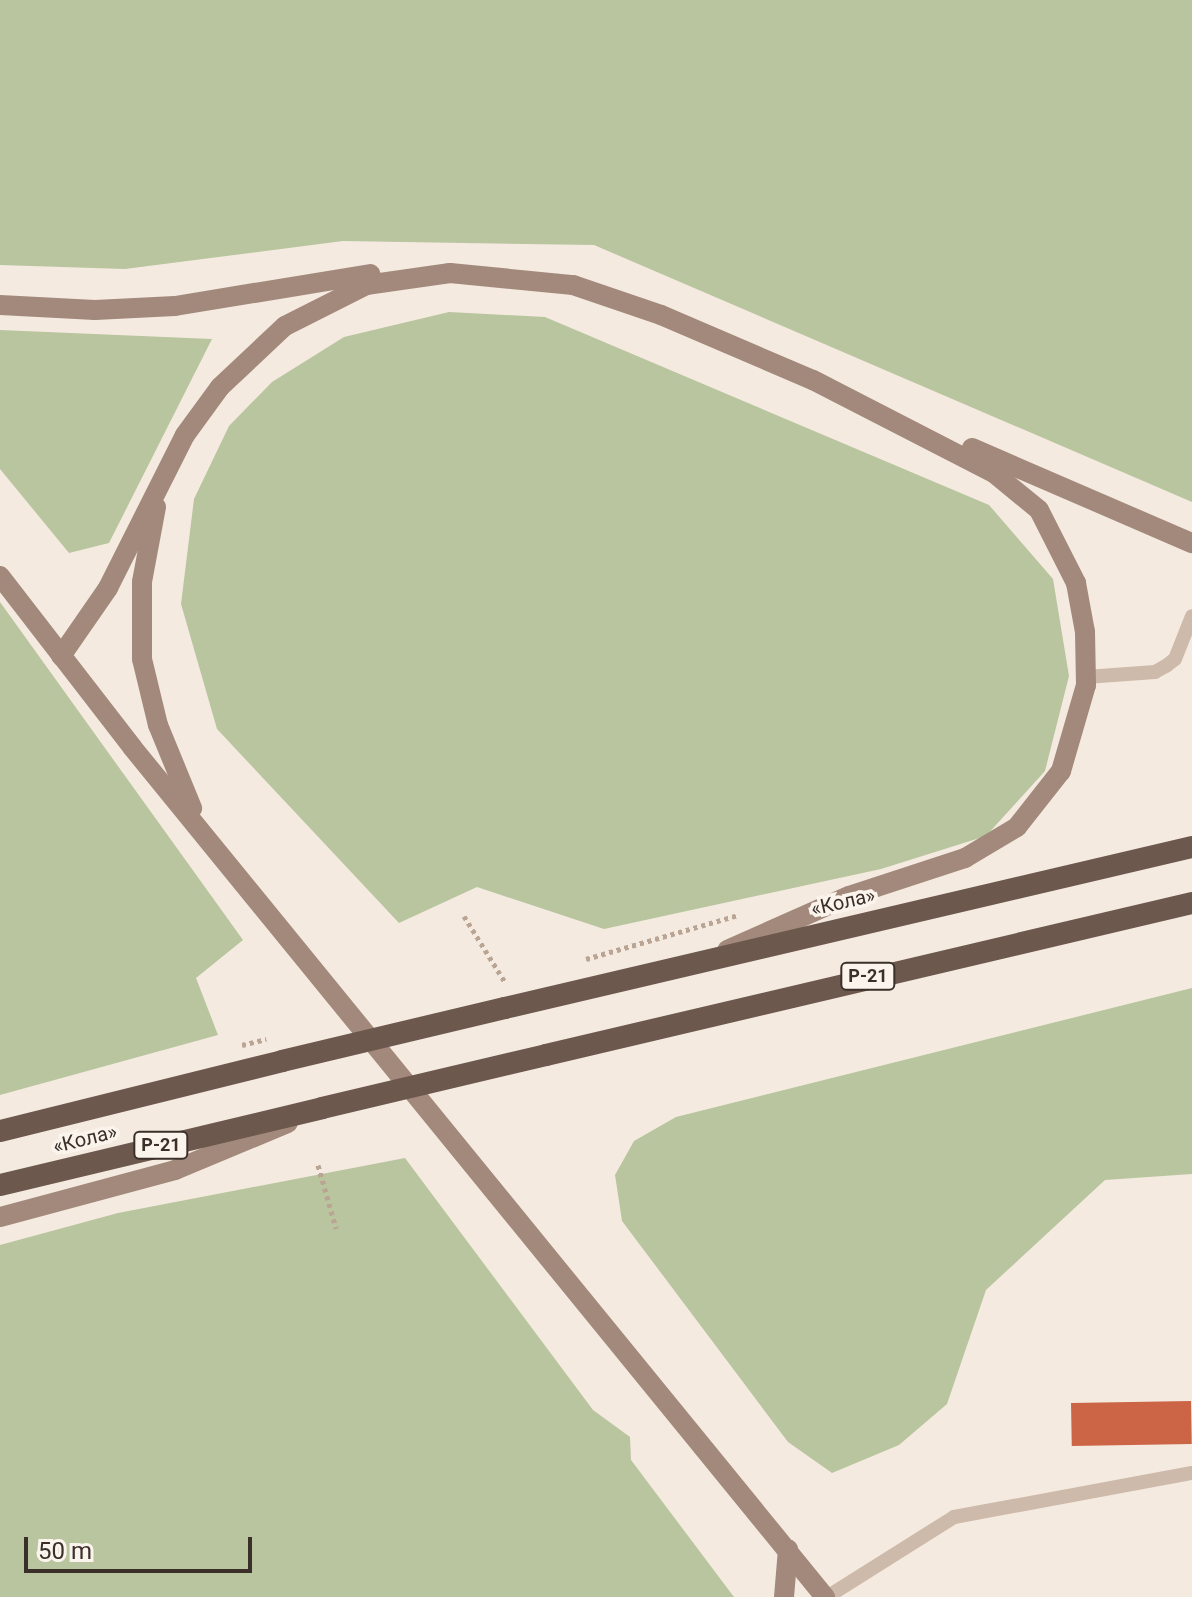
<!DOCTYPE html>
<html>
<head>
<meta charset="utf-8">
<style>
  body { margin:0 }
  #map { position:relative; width:1192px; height:1597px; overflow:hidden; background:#f4eae0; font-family:Roboto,sans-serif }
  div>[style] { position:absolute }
  .green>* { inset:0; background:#b9c59e }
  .building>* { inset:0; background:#cc6446; transform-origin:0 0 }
  .path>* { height:5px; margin-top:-2.5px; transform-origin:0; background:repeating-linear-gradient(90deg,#baa494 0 4px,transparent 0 8px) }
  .service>* { height:14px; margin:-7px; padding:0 7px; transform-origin:7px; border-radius:7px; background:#cebaaa }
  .secondary>* { height:20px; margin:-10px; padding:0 10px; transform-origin:10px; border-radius:10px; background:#a2897b }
  .trunk>* { height:22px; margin:-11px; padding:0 11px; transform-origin:11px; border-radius:11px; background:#6d584e }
  .path-bridge>* { height:5px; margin-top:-2.5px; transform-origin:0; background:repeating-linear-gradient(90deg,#baa494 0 4px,transparent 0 8px) }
  .trunk-bridge>* { height:22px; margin:-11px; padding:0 11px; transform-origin:11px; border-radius:11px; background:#6d584e }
  span { translate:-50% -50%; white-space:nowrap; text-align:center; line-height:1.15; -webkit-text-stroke:7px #fbf4ed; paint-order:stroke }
  .shield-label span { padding:2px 6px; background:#fbf4ed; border:2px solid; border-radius:6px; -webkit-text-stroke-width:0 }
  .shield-label { font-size:18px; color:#3b2f2a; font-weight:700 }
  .street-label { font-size:20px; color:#3b2f2a }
  .scale { position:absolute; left:24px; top:1537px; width:228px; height:36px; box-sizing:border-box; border:4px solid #3b2f2a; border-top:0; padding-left:10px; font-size:24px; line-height:28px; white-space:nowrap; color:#3b2f2a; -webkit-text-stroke:6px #fbf4ed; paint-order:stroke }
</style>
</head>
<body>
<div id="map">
  <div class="green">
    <i style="clip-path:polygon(0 0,1192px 0,1192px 502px,594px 245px,343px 241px,125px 269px,0 265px)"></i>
    <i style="clip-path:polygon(449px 312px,545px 317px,989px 505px,1053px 579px,1069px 676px,1045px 771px,986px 836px,881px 869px,604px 929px,477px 887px,399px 923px,217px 729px,181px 604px,194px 499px,229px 426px,272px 382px,344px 337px)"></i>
    <i style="clip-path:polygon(0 330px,212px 339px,109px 543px,69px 553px,0 469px)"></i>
    <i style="clip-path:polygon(0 602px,243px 940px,196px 978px,218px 1035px,0 1095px)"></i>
    <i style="clip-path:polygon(1192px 988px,1192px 1174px,1105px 1180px,986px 1290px,947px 1404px,899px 1445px,832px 1473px,788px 1442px,622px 1221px,615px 1175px,634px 1141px,676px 1117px)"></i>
    <i style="clip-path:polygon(405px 1158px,593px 1410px,630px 1437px,631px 1460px,734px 1597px,0 1597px,0 1245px,118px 1213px)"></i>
  </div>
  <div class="building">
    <i style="left:1191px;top:1401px;width:43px;height:120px;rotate:89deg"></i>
  </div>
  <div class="path">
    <i style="left:464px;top:916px;width:78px;rotate:58.2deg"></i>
    <i style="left:586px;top:959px;width:158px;rotate:-16.1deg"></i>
    <i style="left:318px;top:1165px;width:66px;rotate:74.1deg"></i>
  </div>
  <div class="service">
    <i style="left:1086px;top:677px;width:69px;rotate:-4.1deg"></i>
    <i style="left:1155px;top:672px;width:13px;rotate:-29deg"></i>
    <i style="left:1166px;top:666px;width:11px;rotate:-38deg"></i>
    <i style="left:1175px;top:659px;width:46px;rotate:-68.4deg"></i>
    <i style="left:827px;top:1597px;width:150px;rotate:-32.2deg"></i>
    <i style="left:954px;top:1517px;width:242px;rotate:-10.5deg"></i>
  </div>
  <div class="secondary">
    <i style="left:0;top:305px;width:95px;rotate:3deg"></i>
    <i style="left:95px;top:310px;width:80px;rotate:-2.9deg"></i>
    <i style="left:175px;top:306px;width:198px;rotate:-9.3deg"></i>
    <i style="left:972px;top:448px;width:240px;rotate:23.4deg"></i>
    <i style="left:156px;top:507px;width:76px;rotate:100.6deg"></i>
    <i style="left:142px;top:582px;width:77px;rotate:90deg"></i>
    <i style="left:142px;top:659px;width:68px;rotate:76.4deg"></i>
    <i style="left:158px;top:725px;width:90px;rotate:67.7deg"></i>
    <i style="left:0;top:576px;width:216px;rotate:52.3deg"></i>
    <i style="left:132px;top:747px;width:1097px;rotate:50.81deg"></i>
    <i style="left:61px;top:656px;width:83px;rotate:-55.3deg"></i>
    <i style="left:108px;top:588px;width:171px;rotate:-63.3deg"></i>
    <i style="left:185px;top:435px;width:59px;rotate:-53.9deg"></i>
    <i style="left:220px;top:387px;width:89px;rotate:-43.2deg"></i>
    <i style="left:285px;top:326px;width:91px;rotate:-26.8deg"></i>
    <i style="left:366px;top:285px;width:85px;rotate:-8.1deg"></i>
    <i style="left:450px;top:273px;width:124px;rotate:5.6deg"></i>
    <i style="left:573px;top:285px;width:93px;rotate:18.8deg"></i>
    <i style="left:661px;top:315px;width:165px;rotate:23.2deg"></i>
    <i style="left:813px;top:380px;width:203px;rotate:27.2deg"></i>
    <i style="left:994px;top:473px;width:58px;rotate:39.4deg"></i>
    <i style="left:1039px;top:510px;width:82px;rotate:63.1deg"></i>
    <i style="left:1076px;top:583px;width:50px;rotate:79.6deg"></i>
    <i style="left:1085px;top:632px;width:53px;rotate:88.9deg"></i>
    <i style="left:1086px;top:685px;width:90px;rotate:106.2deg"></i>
    <i style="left:1061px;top:771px;width:71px;rotate:128.2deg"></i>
    <i style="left:1017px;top:827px;width:61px;rotate:149.2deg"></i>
    <i style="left:965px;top:858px;width:122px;rotate:161.9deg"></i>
    <i style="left:849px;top:896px;width:133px;rotate:156.1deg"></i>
    <i style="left:0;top:1217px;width:181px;rotate:-15deg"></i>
    <i style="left:175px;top:1170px;width:122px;rotate:-22.6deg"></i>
    <i style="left:784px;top:1597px;width:48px;rotate:-85.2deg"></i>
  </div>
  <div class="trunk">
    <i style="left:505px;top:1008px;width:706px;rotate:-13.19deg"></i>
    <i style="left:546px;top:1055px;width:664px;rotate:-13.24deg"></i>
    <i style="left:0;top:1131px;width:291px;rotate:-13.9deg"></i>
    <i style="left:0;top:1185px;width:331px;rotate:-13.4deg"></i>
  </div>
  <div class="path-bridge">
    <i style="left:242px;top:1045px;width:25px;rotate:-14deg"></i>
  </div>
  <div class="trunk-bridge">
    <i style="left:282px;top:1061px;width:229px;rotate:-13.4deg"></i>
    <i style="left:322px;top:1108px;width:230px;rotate:-13.3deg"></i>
  </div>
  <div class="shield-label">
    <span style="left:868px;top:976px">Р-21</span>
    <span style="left:161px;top:1145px">Р-21</span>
  </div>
  <div class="street-label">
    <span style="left:843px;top:902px;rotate:-13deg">«Кола»</span>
    <span style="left:85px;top:1139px;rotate:-14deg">«Кола»</span>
  </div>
  <div class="scale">50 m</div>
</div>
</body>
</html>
